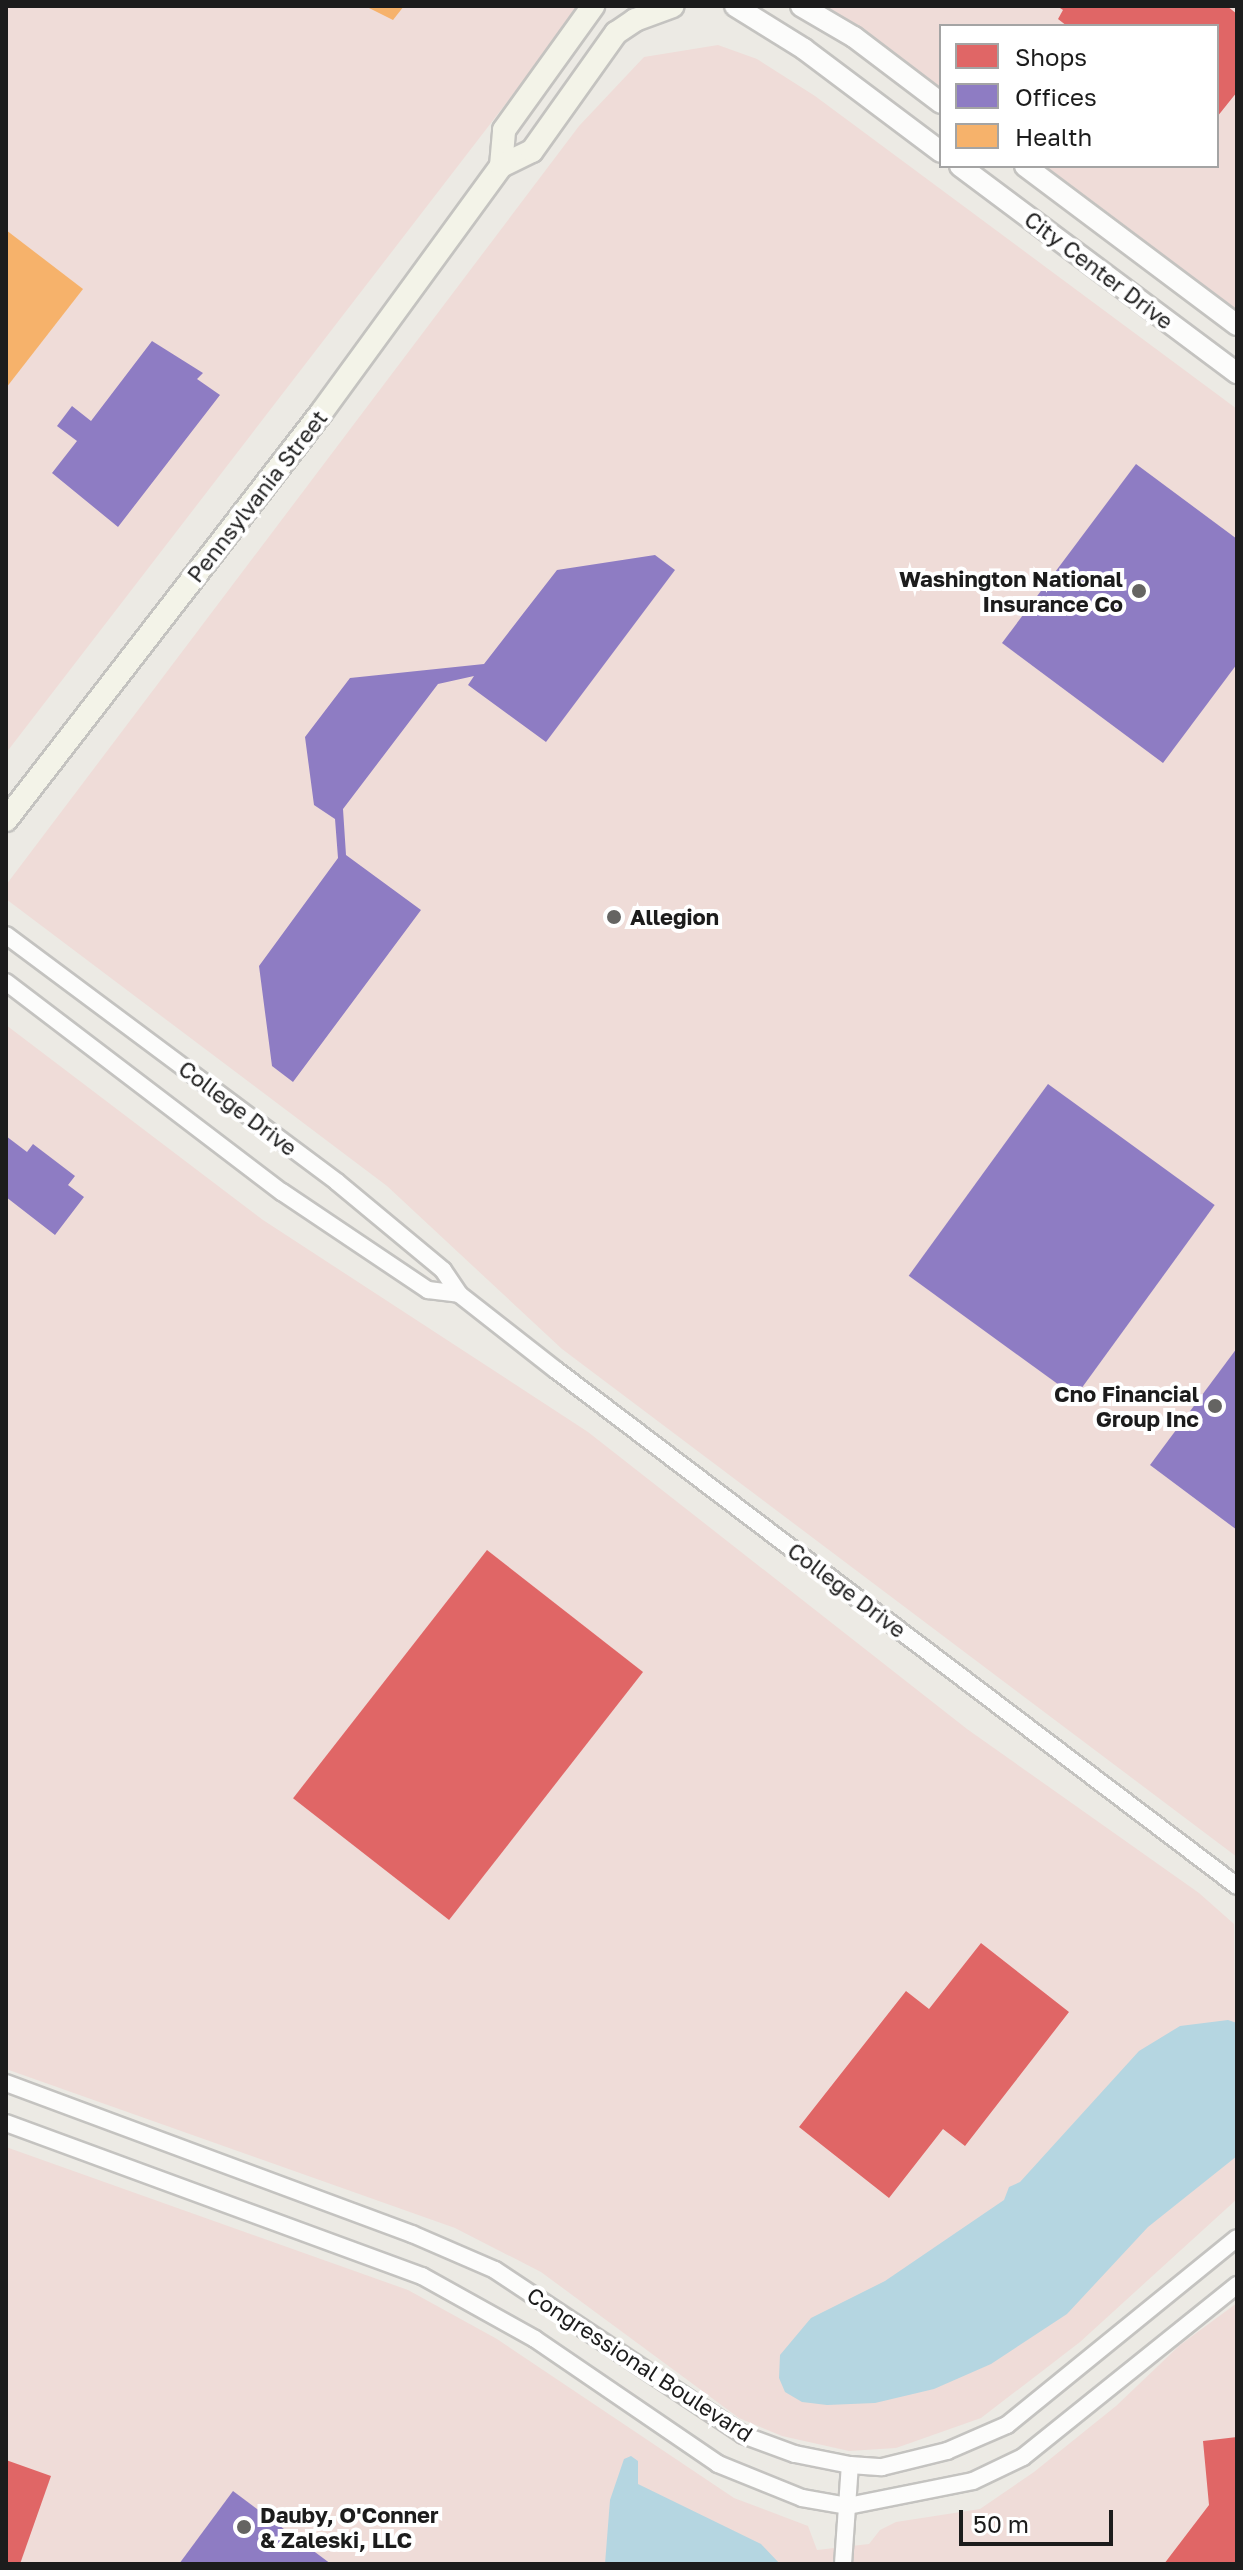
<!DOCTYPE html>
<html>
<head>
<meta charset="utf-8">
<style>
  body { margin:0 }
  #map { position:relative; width:1243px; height:2570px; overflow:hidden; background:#eceae4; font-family:"Golos Text",sans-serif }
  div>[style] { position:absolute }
  .commercial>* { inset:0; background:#efdcd8 }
  .water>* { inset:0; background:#b5d6e1 }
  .shops>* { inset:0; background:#e06666; transform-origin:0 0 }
  .offices>* { inset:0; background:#8e7cc3; transform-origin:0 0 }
  .health>* { inset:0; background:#f6b26b }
  .roads { filter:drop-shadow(2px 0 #c4c3c0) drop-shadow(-2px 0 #c4c3c0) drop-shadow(0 2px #c4c3c0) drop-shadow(0 -2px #c4c3c0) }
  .minor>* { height:16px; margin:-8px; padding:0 8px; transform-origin:8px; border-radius:8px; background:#fcfcfb }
  .tertiary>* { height:20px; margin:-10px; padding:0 10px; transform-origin:10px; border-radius:10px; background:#fcfcfb }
  .secondary>* { height:22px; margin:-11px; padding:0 11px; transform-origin:11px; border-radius:11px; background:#f3f3e8 }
  .dots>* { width:22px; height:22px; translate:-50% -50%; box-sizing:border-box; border:4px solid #fff; border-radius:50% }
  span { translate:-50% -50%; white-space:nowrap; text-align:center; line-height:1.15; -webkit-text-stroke:8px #fff; paint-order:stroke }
  .street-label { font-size:22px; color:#1c1c1c }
  .poi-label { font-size:22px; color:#1c1c1c; font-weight:700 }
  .right { translate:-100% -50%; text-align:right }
  .left { translate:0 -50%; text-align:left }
  .frame { position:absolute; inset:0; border:8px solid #1c1c1c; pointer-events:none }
  .legend { position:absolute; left:939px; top:24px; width:280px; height:144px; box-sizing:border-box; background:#fff; border:2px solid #a4a4a4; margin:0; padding:10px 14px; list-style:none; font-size:24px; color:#1c1c1c }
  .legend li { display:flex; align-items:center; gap:16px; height:40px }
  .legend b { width:40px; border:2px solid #a4a4a4 }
  .scale { position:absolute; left:959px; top:2510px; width:154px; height:36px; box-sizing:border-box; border:4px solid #1c1c1c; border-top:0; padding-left:10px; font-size:24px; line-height:28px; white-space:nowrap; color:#1c1c1c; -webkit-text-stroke:6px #fff; paint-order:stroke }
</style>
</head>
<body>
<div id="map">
  <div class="commercial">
    <i style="clip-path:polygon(6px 6px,581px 6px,6px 753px)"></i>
    <i style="clip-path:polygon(821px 6px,1237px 6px,1237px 314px,1039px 166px,1217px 166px,1217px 26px,941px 26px,941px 92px)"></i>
    <i style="clip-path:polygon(718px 45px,757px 59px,815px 96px,1237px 409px,1237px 1857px,562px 1349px,387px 1186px,6px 899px,6px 885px,579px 126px,644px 57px)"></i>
    <i style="clip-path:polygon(6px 1025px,263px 1220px,588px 1432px,967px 1729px,1199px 1893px,1234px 1924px,1237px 2199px,1080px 2342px,981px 2418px,896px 2448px,849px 2451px,782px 2436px,739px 2418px,541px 2272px,455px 2228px,6px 2069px)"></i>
    <i style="clip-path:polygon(6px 2147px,408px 2290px,497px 2339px,734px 2498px,808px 2526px,817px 2550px,869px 2544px,880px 2530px,896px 2522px,980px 2509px,1034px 2472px,1116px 2406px,1180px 2345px,1237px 2303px,1237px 2564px,6px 2564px)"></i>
  </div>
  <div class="water">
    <i style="clip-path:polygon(1228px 2020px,1237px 2023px,1237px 2156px,1148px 2227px,1067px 2314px,991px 2364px,934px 2389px,875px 2403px,827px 2405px,802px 2402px,785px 2392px,779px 2378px,780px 2355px,811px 2318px,885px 2281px,1004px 2200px,1009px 2187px,1020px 2182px,1139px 2051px,1180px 2026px)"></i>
    <i style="clip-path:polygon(631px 2456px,638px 2461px,638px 2484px,761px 2544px,780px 2564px,605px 2564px,610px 2500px,624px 2459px)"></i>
  </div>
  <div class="shops">
    <i style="clip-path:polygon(1057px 6px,1227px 6px,1237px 14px,1237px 92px,1217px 117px,1217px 26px,1067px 26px,1058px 19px,1063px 10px)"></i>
    <i style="left:487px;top:1550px;width:198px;height:315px;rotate:38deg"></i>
    <i style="clip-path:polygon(981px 1943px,1069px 2012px,965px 2146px,943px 2129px,889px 2198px,799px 2127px,906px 1991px,929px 2009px)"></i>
    <i style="clip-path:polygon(1237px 2437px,1237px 2564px,1164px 2564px,1209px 2505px,1203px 2441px)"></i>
    <i style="clip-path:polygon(6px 2460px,51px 2476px,20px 2564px,6px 2564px)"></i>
  </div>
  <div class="offices">
    <i style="clip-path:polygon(152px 341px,203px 373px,197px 379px,220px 395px,118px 527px,52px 473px,77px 441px,57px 426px,72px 406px,91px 421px)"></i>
    <i style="clip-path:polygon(1136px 464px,1237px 539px,1237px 664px,1163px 763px,1002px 643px)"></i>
    <i style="clip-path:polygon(655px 555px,675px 570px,546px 742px,468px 685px,474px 676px,438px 684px,343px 809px,346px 855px,421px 910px,293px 1082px,272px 1066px,259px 966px,338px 858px,335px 819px,314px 805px,305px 737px,350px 678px,484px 664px,557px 570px)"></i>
    <i style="left:1048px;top:1084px;width:206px;height:237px;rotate:36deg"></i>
    <i style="clip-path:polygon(6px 1136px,27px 1152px,33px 1144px,75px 1176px,68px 1185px,84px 1197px,55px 1235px,6px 1197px)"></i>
    <i style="clip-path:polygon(1237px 1348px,1237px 1530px,1150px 1465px)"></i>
    <i style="clip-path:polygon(233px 2491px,331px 2564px,179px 2564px)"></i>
  </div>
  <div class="health">
    <i style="clip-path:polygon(365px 6px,404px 6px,393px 20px)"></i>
    <i style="clip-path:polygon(6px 230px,83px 289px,6px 388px)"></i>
  </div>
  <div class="roads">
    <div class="minor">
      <i style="left:6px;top:935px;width:413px;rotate:36.7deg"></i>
      <i style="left:337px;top:1182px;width:138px;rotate:39.7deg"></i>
      <i style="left:443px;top:1270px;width:29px;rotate:56deg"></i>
      <i style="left:459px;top:1294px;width:123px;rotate:38.1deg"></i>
      <i style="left:556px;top:1370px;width:854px;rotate:37.15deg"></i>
      <i style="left:6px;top:982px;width:347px;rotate:37.3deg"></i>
      <i style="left:282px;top:1192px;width:176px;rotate:33.9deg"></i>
      <i style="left:428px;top:1290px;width:31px;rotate:7deg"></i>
      <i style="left:6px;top:2083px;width:433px;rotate:20.4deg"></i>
      <i style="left:412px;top:2234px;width:90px;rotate:23.4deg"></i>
      <i style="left:495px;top:2270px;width:298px;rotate:33.6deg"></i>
      <i style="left:743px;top:2435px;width:55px;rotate:20.1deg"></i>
      <i style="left:795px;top:2454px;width:56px;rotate:11.3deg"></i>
      <i style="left:850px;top:2465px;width:32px;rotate:4deg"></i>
      <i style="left:882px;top:2467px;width:67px;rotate:-13.8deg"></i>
      <i style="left:947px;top:2451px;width:65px;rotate:-23.4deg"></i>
      <i style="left:1007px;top:2425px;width:296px;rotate:-39.1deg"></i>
      <i style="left:6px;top:2123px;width:443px;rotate:20.2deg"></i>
      <i style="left:422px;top:2276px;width:129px;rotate:29.1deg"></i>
      <i style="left:535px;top:2339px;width:222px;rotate:34.3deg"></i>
      <i style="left:718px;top:2464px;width:91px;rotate:22deg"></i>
      <i style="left:802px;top:2498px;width:47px;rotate:9.9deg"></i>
      <i style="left:848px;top:2506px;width:127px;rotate:-11.3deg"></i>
      <i style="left:973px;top:2481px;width:55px;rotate:-25.6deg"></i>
      <i style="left:1023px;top:2457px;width:275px;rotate:-38.8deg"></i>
      <i style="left:843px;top:2564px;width:99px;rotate:-86deg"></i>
    </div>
    <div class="tertiary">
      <i style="left:735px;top:6px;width:81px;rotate:31.9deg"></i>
      <i style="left:804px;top:49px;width:171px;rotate:36.9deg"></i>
      <i style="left:801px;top:6px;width:61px;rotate:30.3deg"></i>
      <i style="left:854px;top:37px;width:109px;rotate:37.2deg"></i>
      <i style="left:960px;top:166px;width:346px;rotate:36.8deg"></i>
      <i style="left:1025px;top:166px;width:265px;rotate:36.9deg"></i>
    </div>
    <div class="secondary">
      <i style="left:501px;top:166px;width:36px;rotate:-85deg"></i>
      <i style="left:504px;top:130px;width:153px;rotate:-54.3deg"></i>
      <i style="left:6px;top:820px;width:515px;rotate:-52.26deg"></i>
      <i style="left:321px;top:413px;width:306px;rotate:-53.9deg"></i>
      <i style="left:501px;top:166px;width:34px;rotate:-26deg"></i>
      <i style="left:532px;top:151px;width:145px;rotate:-54.6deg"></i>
      <i style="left:616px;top:33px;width:23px;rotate:-34deg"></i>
      <i style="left:635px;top:20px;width:40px;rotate:-20.2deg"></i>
    </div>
  </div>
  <div class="dots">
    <i style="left:1139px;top:591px;background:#656462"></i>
    <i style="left:614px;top:917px;background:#656462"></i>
    <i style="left:1215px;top:1406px;background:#656462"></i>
    <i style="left:244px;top:2527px;background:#656462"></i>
  </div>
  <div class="street-label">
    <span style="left:1099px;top:270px;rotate:37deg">City Center Drive</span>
    <span style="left:257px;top:496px;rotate:-52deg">Pennsylvania Street</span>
    <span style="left:238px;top:1108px;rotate:37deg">College Drive</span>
    <span style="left:847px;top:1590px;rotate:37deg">College Drive</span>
    <span style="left:640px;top:2364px;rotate:33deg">Congressional Boulevard</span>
  </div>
  <div class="poi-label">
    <span class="right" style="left:1123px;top:591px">Washington National<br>Insurance Co</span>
    <span class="left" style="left:630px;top:917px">Allegion</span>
    <span class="right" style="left:1199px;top:1406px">Cno Financial<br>Group Inc</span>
    <span class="left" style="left:260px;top:2527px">Dauby, O'Conner<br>&amp; Zaleski, LLC</span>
  </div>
  <div class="frame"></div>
  <ul class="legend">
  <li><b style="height:22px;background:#e06666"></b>Shops</li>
  <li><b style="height:22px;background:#8e7cc3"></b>Offices</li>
  <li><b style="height:22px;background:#f6b26b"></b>Health</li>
  </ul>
  <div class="scale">50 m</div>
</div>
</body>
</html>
